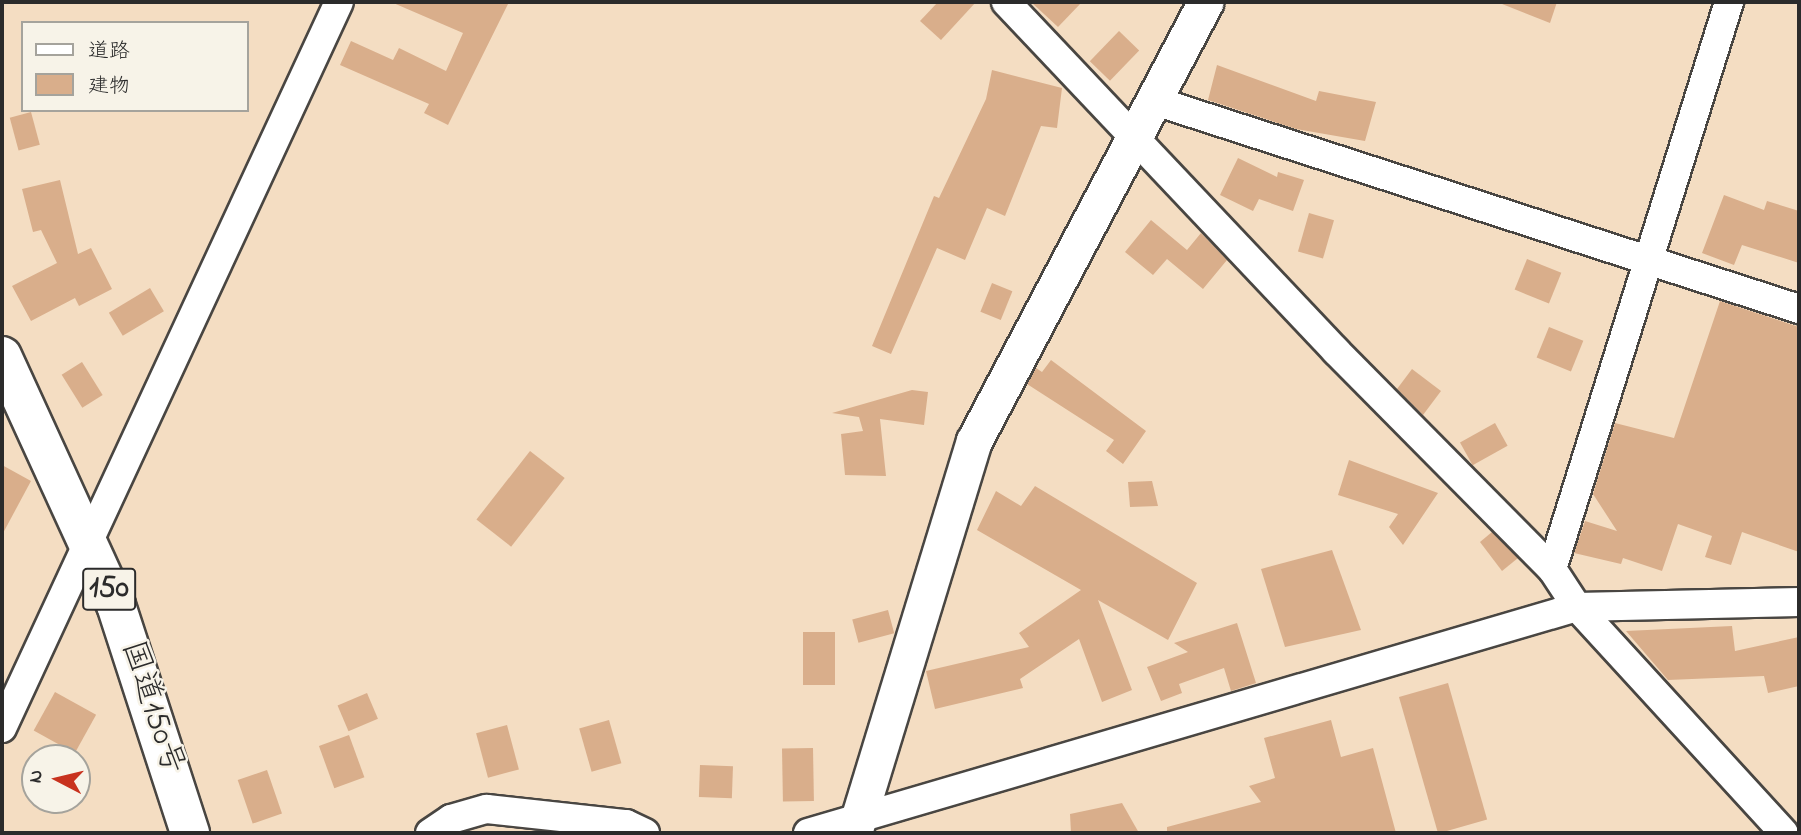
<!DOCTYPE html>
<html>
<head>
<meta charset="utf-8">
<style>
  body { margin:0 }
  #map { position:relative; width:1801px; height:835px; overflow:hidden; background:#f4ddc2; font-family:"Indie Flower","Klee One",sans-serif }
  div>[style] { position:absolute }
  .building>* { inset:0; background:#d9ae8b; transform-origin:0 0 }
  .roads { filter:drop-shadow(2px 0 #494642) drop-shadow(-2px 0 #494642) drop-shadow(0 2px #494642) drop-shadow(0 -2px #494642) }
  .minor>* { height:28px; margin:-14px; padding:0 14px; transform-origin:14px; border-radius:14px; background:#fff }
  .tertiary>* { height:35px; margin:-17.5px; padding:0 17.5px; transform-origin:17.5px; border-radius:17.5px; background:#fff }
  .trunk>* { height:38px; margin:-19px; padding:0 19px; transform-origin:19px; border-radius:19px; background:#fff }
  span { translate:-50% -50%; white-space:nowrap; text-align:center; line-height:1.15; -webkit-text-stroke:5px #f7f3e8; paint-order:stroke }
  .shield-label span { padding:2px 5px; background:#f7f3e8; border:2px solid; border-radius:5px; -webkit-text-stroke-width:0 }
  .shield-label { font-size:30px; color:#2b2b2b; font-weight:700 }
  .street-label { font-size:32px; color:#2b2b2b }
  .frame { position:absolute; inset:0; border:4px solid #2b2b2b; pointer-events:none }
  .legend { position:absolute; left:21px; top:21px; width:228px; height:91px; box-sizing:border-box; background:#f7f3e8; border:2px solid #a5a39c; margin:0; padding:9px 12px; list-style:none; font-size:21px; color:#2b2b2b }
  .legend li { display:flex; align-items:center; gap:14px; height:35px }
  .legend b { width:35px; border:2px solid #a5a39c }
  .north { position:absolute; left:21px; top:744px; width:70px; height:70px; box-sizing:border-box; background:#f7f3e8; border:2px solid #a5a39c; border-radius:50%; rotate:277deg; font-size:19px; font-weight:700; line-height:28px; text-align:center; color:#2b2b2b }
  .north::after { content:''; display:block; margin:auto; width:24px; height:32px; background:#c8321e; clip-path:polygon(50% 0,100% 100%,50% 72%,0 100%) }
</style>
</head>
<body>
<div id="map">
  <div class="building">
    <i style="clip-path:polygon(391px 2px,509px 2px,448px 125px,424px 113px,429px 104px,340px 65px,351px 41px,393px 60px,399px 48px,446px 71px,463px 33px)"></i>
    <i style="clip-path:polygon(938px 2px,976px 2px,941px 40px,920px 21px)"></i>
    <i style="clip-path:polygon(1031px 2px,1082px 2px,1058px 27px)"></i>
    <i style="clip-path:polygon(1497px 2px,1557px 2px,1550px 23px)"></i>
    <i style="left:1119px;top:31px;width:28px;height:42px;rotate:44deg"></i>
    <i style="clip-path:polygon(1217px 65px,1316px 101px,1319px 91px,1376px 102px,1365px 141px,1296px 129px,1208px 100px)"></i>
    <i style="clip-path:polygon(992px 70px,1062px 88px,1057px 128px,1041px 126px,1005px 216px,987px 208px,965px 260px,937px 248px,891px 354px,872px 346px,934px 196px,939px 198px,986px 99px)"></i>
    <i style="left:31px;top:112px;width:34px;height:22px;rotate:75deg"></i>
    <i style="clip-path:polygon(1238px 158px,1277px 177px,1278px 172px,1304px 180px,1293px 211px,1259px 199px,1253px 211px,1220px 195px)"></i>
    <i style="clip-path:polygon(60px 180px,78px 254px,91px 248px,112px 289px,79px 306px,75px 298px,31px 321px,12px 286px,57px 263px,41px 230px,33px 232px,22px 189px)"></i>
    <i style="clip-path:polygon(1724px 195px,1764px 210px,1767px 201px,1799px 211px,1799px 263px,1742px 245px,1734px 265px,1702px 253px)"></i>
    <i style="left:1309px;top:213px;width:26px;height:40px;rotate:16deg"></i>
    <i style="clip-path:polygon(1151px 220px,1187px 250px,1201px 233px,1227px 260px,1203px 289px,1167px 259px,1153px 275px,1125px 252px)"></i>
    <i style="left:1527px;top:259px;width:37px;height:33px;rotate:22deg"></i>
    <i style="left:992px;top:283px;width:22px;height:31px;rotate:22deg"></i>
    <i style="left:150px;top:288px;width:27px;height:48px;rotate:59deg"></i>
    <i style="clip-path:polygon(1720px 301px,1799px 327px,1799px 552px,1742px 532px,1731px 565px,1705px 557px,1712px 536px,1678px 524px,1662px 571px,1623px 558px,1621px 564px,1574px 553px,1585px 521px,1617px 531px,1593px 494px,1615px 423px,1674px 438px)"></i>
    <i style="left:1549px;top:327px;width:37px;height:33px;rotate:22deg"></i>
    <i style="clip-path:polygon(1051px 360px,1146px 431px,1123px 464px,1106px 451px,1114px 440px,1027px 384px,1036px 368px,1042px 372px)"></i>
    <i style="left:82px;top:362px;width:39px;height:24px;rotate:58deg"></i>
    <i style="clip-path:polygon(1412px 369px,1441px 391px,1423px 415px,1397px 389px)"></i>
    <i style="clip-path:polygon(912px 390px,928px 392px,924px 425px,880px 419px,886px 476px,845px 475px,841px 434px,863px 431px,859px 417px,832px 413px)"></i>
    <i style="left:1495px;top:423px;width:26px;height:40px;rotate:61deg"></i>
    <i style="left:530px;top:451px;width:44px;height:87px;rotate:38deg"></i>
    <i style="clip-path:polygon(1349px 460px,1438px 493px,1403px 545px,1389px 527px,1398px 514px,1338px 495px)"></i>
    <i style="clip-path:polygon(2px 465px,31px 481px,2px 535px)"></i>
    <i style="clip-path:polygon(1152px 481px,1158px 506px,1130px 507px,1128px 482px)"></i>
    <i style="clip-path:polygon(1035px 486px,1197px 583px,1168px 640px,1098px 600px,1132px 690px,1102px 702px,1079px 639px,1020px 679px,1023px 688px,935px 709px,926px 671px,1029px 647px,1019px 633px,1081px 590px,977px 530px,996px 491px,1021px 506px)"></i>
    <i style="clip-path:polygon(1492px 532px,1518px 558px,1502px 571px,1480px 542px)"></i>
    <i style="clip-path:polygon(1332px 550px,1361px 630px,1285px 647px,1261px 569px)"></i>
    <i style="left:888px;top:610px;width:24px;height:37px;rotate:75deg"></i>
    <i style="clip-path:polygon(1237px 623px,1256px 683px,1231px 691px,1224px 668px,1179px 684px,1182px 693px,1161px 701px,1147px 667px,1188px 652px,1174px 643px)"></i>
    <i style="clip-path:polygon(1732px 626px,1735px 651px,1799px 637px,1799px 686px,1768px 693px,1764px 676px,1668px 680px,1626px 631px)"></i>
    <i style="left:803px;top:632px;width:32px;height:53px"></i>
    <i style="left:1448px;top:683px;width:142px;height:51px;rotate:74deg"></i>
    <i style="left:55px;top:692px;width:47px;height:44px;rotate:29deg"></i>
    <i style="left:367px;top:693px;width:28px;height:32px;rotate:67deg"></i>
    <i style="left:609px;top:720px;width:45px;height:31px;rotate:74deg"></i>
    <i style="clip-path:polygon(1331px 720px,1341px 757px,1373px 748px,1396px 833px,1167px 833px,1167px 827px,1261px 802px,1249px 786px,1275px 778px,1264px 738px)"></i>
    <i style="left:507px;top:725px;width:46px;height:32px;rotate:75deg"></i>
    <i style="left:349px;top:735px;width:45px;height:32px;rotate:70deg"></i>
    <i style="left:813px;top:748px;width:53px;height:31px;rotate:89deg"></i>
    <i style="left:700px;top:765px;width:33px;height:32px;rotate:2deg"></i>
    <i style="left:267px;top:770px;width:46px;height:31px;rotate:71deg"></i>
    <i style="clip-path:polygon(1122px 803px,1139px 833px,1071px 833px,1070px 814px)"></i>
  </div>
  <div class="roads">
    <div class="minor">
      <i style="left:1006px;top:2px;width:480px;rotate:46.6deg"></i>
      <i style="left:1336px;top:351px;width:307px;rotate:45.3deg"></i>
      <i style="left:1552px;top:569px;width:45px;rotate:56.7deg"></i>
      <i style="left:1577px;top:607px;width:222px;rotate:-1.3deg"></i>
      <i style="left:1152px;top:100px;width:680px;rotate:17.9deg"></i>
      <i style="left:1552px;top:569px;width:594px;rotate:-72.66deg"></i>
      <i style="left:2px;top:728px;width:800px;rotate:-65.1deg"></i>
      <i style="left:430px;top:833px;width:25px;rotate:-34deg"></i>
      <i style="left:451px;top:819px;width:37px;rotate:-16deg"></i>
      <i style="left:487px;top:809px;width:140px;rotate:6.2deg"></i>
      <i style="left:626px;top:824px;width:21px;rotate:25deg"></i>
      <i style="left:808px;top:833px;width:802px;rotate:-16.38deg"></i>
      <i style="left:1577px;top:607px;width:306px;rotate:47.5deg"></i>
    </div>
    <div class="tertiary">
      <i style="left:854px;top:833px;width:410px;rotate:-73deg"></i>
      <i style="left:974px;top:441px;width:496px;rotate:-62.2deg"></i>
    </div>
    <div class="trunk">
      <i style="left:2px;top:356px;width:274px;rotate:65.4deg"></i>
      <i style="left:116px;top:605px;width:240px;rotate:72deg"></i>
    </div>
  </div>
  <div class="shield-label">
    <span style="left:109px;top:589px">150</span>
  </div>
  <div class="street-label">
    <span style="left:151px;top:708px;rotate:72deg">国道150号</span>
  </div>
  <div class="frame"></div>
  <ul class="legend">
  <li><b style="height:9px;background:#fff"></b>道路</li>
  <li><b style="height:19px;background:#d9ae8b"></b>建物</li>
  </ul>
  <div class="north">N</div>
</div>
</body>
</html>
